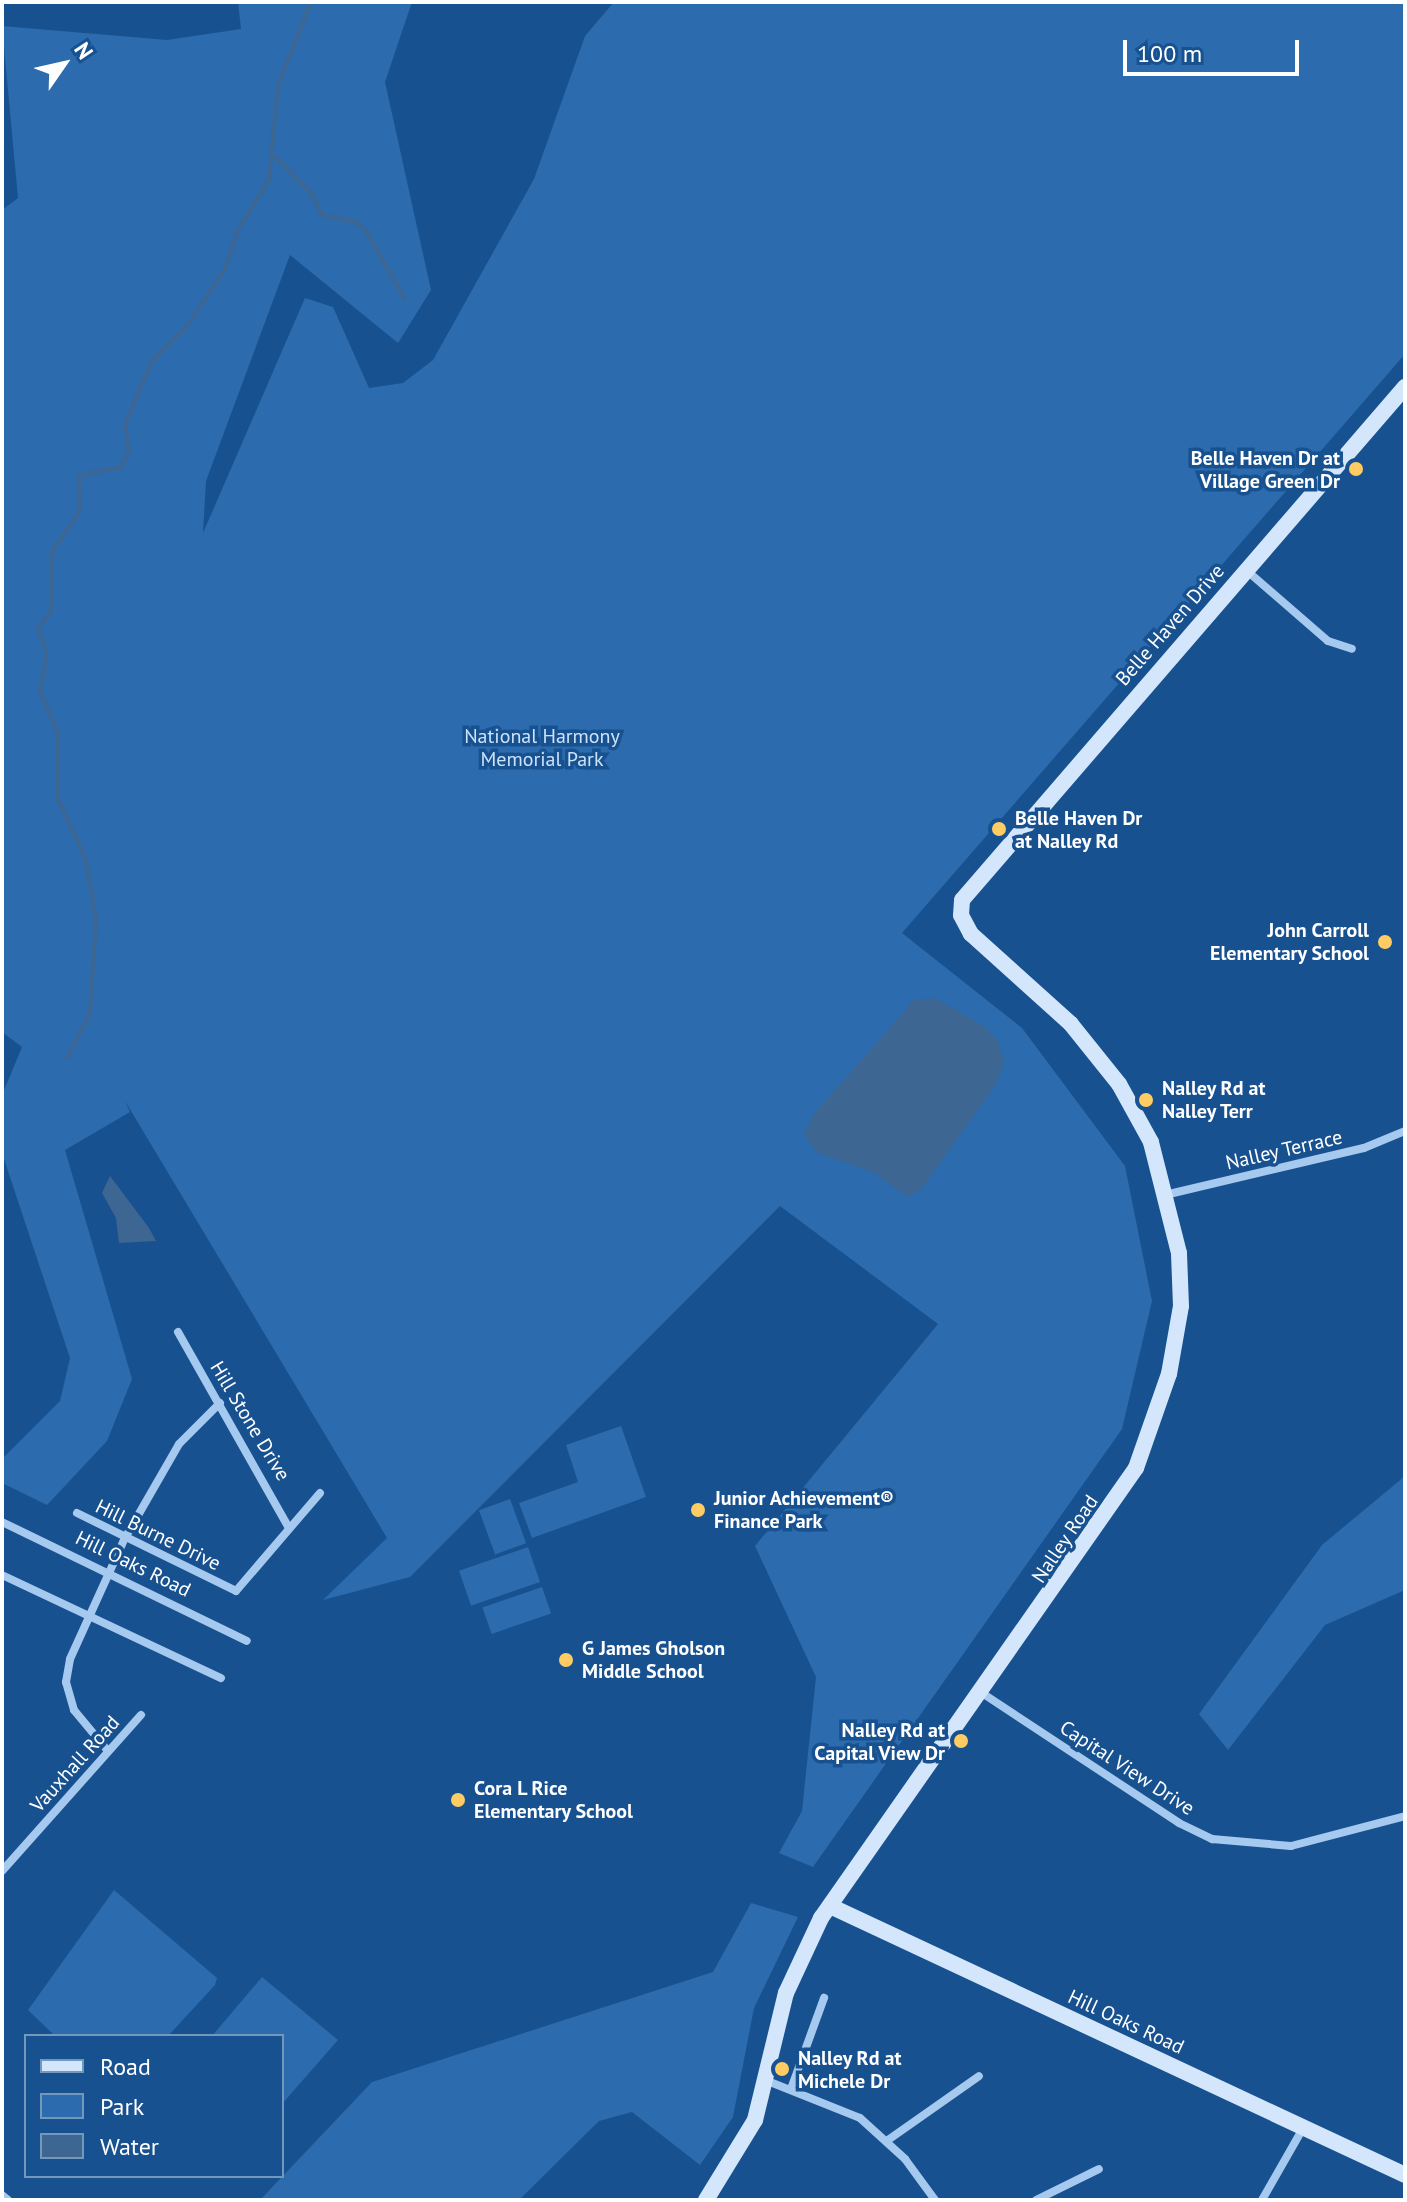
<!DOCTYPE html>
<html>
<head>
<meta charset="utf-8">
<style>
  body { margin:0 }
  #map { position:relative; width:1407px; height:2202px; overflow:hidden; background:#18518f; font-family:"PT Sans",sans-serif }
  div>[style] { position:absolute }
  .green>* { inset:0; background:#2b6bae; transform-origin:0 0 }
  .water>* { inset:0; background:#3d6693 }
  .stream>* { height:4px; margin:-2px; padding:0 2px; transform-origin:2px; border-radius:2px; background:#3d6693 }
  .street>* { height:8px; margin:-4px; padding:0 4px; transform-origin:4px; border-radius:4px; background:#a5c9ef }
  .secondary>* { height:16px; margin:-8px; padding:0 8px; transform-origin:8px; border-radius:8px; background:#d3e6fb }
  .dots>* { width:22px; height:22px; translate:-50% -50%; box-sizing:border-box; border:4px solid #18518f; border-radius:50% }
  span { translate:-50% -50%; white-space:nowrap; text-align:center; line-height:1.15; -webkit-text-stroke:7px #18518f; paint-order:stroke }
  .poi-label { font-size:20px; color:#fff; font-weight:700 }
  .right { translate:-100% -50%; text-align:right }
  .left { translate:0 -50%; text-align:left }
  .street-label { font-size:20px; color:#fff }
  .park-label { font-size:20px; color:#cce3fb }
  .frame { position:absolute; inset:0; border:4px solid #fff; pointer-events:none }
  .legend { position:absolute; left:24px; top:2034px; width:260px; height:144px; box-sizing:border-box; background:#18518f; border:2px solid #7497bc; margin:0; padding:10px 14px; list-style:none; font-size:24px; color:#fff }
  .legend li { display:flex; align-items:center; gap:16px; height:40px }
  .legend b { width:40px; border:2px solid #7497bc }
  .north { position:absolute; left:24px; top:24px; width:80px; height:80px; -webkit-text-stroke:6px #18518f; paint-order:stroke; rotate:56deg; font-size:22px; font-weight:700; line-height:32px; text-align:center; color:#fff }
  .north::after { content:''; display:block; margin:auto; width:28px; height:36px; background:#fff; clip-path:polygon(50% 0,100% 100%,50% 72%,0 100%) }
  .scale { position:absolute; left:1123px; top:40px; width:176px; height:36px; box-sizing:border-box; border:4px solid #fff; border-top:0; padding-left:10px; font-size:24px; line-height:28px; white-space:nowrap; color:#fff; -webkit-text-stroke:6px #18518f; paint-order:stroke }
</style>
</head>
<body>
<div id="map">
  <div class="green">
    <i style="clip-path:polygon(238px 2px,412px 2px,385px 82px,431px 290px,398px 343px,290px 255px,206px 481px,203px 533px,305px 298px,333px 307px,369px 388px,403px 383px,433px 360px,534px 179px,585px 36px,614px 2px,1405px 2px,1405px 354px,902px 933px,1022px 1028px,1125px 1166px,1152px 1301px,1122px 1429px,813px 1867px,779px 1853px,802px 1811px,816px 1677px,755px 1546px,938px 1324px,780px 1206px,410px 1577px,323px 1600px,387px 1538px,125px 1101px,130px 1112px,65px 1150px,132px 1379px,107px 1441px,47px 1505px,2px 1483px,2px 1459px,60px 1401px,70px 1358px,2px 1153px,2px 1095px,22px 1047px,2px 1032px,2px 210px,18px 198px,2px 26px,167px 40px,241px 29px)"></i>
    <i style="clip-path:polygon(621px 1426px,646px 1497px,532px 1538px,519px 1503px,578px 1482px,566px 1445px)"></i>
    <i style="clip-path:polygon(1405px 1476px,1405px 1590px,1325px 1625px,1228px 1750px,1199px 1714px,1322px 1545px)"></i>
    <i style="left:510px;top:1499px;width:47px;height:33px;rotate:70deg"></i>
    <i style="left:528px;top:1547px;width:37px;height:73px;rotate:71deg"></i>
    <i style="left:542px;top:1587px;width:28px;height:63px;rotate:71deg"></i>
    <i style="clip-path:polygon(114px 1890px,217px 1978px,215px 1985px,168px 2036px,55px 2036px,28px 2010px)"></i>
    <i style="clip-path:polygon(751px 1903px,798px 1917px,754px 2008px,733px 2117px,700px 2165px,632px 2112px,599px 2121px,519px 2200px,260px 2200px,372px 2082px,713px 1972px)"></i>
    <i style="clip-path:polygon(262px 1977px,338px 2040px,282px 2104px,282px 2036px,212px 2036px)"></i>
  </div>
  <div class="water">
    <i style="clip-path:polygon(935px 998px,982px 1025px,998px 1041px,1004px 1062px,996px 1084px,922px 1188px,908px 1197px,873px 1172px,816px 1152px,804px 1134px,813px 1115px,914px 1000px)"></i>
    <i style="clip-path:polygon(110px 1176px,149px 1228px,156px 1241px,119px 1243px,116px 1218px,102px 1193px)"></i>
  </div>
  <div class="stream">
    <i style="left:276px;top:157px;width:53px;rotate:45.8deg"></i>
    <i style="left:313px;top:195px;width:22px;rotate:66deg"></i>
    <i style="left:322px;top:215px;width:35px;rotate:12deg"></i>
    <i style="left:356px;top:222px;width:13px;rotate:42deg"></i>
    <i style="left:366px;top:231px;width:78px;rotate:60.2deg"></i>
    <i style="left:68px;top:1057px;width:49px;rotate:-63.4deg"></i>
    <i style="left:90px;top:1013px;width:94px;rotate:-86.3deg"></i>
    <i style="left:96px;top:919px;width:60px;rotate:-99.6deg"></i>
    <i style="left:86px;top:860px;width:67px;rotate:-114.7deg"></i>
    <i style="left:58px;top:799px;width:65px;rotate:-90deg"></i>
    <i style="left:58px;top:734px;width:47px;rotate:-112.7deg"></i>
    <i style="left:40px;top:691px;width:37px;rotate:-79deg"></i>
    <i style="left:47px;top:655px;width:28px;rotate:-108deg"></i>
    <i style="left:38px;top:628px;width:21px;rotate:-51deg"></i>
    <i style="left:51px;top:612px;width:59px;rotate:-90deg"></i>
    <i style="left:51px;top:553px;width:51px;rotate:-55.4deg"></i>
    <i style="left:80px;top:511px;width:35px;rotate:-92deg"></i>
    <i style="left:79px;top:476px;width:43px;rotate:-12.1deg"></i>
    <i style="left:121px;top:467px;width:18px;rotate:-63deg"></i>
    <i style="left:129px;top:451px;width:27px;rotate:-98deg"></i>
    <i style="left:125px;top:424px;width:69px;rotate:-66.8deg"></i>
    <i style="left:152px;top:361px;width:48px;rotate:-45deg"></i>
    <i style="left:186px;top:327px;width:70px;rotate:-56.1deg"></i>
    <i style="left:225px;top:269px;width:41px;rotate:-71.6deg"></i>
    <i style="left:238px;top:230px;width:59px;rotate:-58.2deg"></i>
    <i style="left:269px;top:180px;width:95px;rotate:-84.6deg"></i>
    <i style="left:278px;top:85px;width:89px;rotate:-68.3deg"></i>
  </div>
  <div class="street">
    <i style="left:1246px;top:570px;width:108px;rotate:40.9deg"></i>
    <i style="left:1328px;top:641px;width:25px;rotate:18deg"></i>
    <i style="left:1169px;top:1194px;width:200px;rotate:-13.3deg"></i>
    <i style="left:1364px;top:1148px;width:44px;rotate:-22.5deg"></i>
    <i style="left:178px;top:1332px;width:225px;rotate:60.5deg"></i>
    <i style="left:77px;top:1513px;width:177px;rotate:26.1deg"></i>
    <i style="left:236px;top:1591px;width:129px;rotate:-49.4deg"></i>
    <i style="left:2px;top:1522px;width:272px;rotate:25.9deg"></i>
    <i style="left:2px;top:1575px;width:242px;rotate:25.2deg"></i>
    <i style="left:982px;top:1693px;width:236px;rotate:33.4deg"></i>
    <i style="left:1179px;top:1823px;width:37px;rotate:26deg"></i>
    <i style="left:1212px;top:1839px;width:79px;rotate:5.1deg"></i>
    <i style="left:1291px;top:1846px;width:118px;rotate:-14.7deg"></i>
    <i style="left:108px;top:1751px;width:53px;rotate:-129.7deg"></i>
    <i style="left:74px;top:1710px;width:29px;rotate:-106deg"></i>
    <i style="left:66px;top:1682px;width:23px;rotate:-80deg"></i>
    <i style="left:70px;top:1659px;width:133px;rotate:-65.6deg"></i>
    <i style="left:125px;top:1538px;width:108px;rotate:-60.1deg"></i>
    <i style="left:179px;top:1444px;width:58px;rotate:-45deg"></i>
    <i style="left:2px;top:1871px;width:209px;rotate:-48.3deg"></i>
    <i style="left:765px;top:2080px;width:102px;rotate:21.8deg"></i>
    <i style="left:860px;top:2118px;width:61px;rotate:42.3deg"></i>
    <i style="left:905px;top:2159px;width:51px;rotate:53.8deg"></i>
    <i style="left:792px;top:2086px;width:94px;rotate:-70deg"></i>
    <i style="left:888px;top:2140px;width:111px;rotate:-35.1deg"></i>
    <i style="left:2px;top:2195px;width:8px;rotate:40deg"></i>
    <i style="left:1036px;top:2200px;width:70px;rotate:-26.2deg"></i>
    <i style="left:1262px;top:2200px;width:83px;rotate:-60.3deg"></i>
  </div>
  <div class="secondary">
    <i style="left:830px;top:1906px;width:635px;rotate:25.07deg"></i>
    <i style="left:706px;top:2200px;width:94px;rotate:-58.5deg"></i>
    <i style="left:755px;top:2120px;width:131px;rotate:-76.3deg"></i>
    <i style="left:786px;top:1993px;width:83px;rotate:-65deg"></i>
    <i style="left:821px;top:1918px;width:549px;rotate:-55.01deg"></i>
    <i style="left:1136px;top:1468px;width:100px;rotate:-70.7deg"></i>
    <i style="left:1169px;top:1374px;width:69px;rotate:-80deg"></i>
    <i style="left:1181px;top:1306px;width:53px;rotate:-92.2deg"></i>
    <i style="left:1179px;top:1253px;width:114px;rotate:-104.2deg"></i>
    <i style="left:1151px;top:1142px;width:66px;rotate:-118.9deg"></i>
    <i style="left:1119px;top:1084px;width:77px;rotate:-128.7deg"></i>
    <i style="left:1071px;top:1024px;width:135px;rotate:-138deg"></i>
    <i style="left:971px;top:934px;width:21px;rotate:-118deg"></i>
    <i style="left:961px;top:915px;width:15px;rotate:-86deg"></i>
    <i style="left:962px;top:900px;width:678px;rotate:-49.19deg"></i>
  </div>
  <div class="dots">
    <i style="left:1356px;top:469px;background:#ffcc63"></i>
    <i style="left:999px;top:829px;background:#ffcc63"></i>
    <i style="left:1385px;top:942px;background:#ffcc63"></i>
    <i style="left:1146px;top:1100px;background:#ffcc63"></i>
    <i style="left:698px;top:1510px;background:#ffcc63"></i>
    <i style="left:566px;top:1660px;background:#ffcc63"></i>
    <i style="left:961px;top:1741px;background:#ffcc63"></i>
    <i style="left:458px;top:1800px;background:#ffcc63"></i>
    <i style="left:782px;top:2069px;background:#ffcc63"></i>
  </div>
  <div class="poi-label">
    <span class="right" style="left:1340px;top:470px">Belle Haven Dr at<br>Village Green Dr</span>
    <span class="left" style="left:1015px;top:830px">Belle Haven Dr<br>at Nalley Rd</span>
    <span class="right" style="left:1369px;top:942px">John Carroll<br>Elementary School</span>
    <span class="left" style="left:1162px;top:1100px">Nalley Rd at<br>Nalley Terr</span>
    <span class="left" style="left:714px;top:1510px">Junior Achievement®<br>Finance Park</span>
    <span class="left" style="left:582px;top:1660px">G James Gholson<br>Middle School</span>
    <span class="right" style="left:945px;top:1742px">Nalley Rd at<br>Capital View Dr</span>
    <span class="left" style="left:474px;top:1800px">Cora L Rice<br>Elementary School</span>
    <span class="left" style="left:798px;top:2070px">Nalley Rd at<br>Michele Dr</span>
  </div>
  <div class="street-label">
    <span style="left:1170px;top:625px;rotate:-49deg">Belle Haven Drive</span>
    <span style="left:1284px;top:1150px;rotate:-13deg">Nalley Terrace</span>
    <span style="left:250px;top:1421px;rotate:59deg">Hill Stone Drive</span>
    <span style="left:158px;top:1535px;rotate:26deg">Hill Burne Drive</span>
    <span style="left:1065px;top:1539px;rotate:-56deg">Nalley Road</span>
    <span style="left:133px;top:1564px;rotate:26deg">Hill Oaks Road</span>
    <span style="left:75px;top:1764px;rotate:-48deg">Vauxhall Road</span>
    <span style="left:1127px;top:1768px;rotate:33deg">Capital View Drive</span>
    <span style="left:1126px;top:2022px;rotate:25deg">Hill Oaks Road</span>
  </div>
  <div class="park-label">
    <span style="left:542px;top:748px">National Harmony<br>Memorial Park</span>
  </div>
  <div class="frame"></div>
  <ul class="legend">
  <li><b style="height:10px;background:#d3e6fb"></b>Road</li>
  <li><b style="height:22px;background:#2b6bae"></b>Park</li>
  <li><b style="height:22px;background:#3d6693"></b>Water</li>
  </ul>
  <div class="north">N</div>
  <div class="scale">100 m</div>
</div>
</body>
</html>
